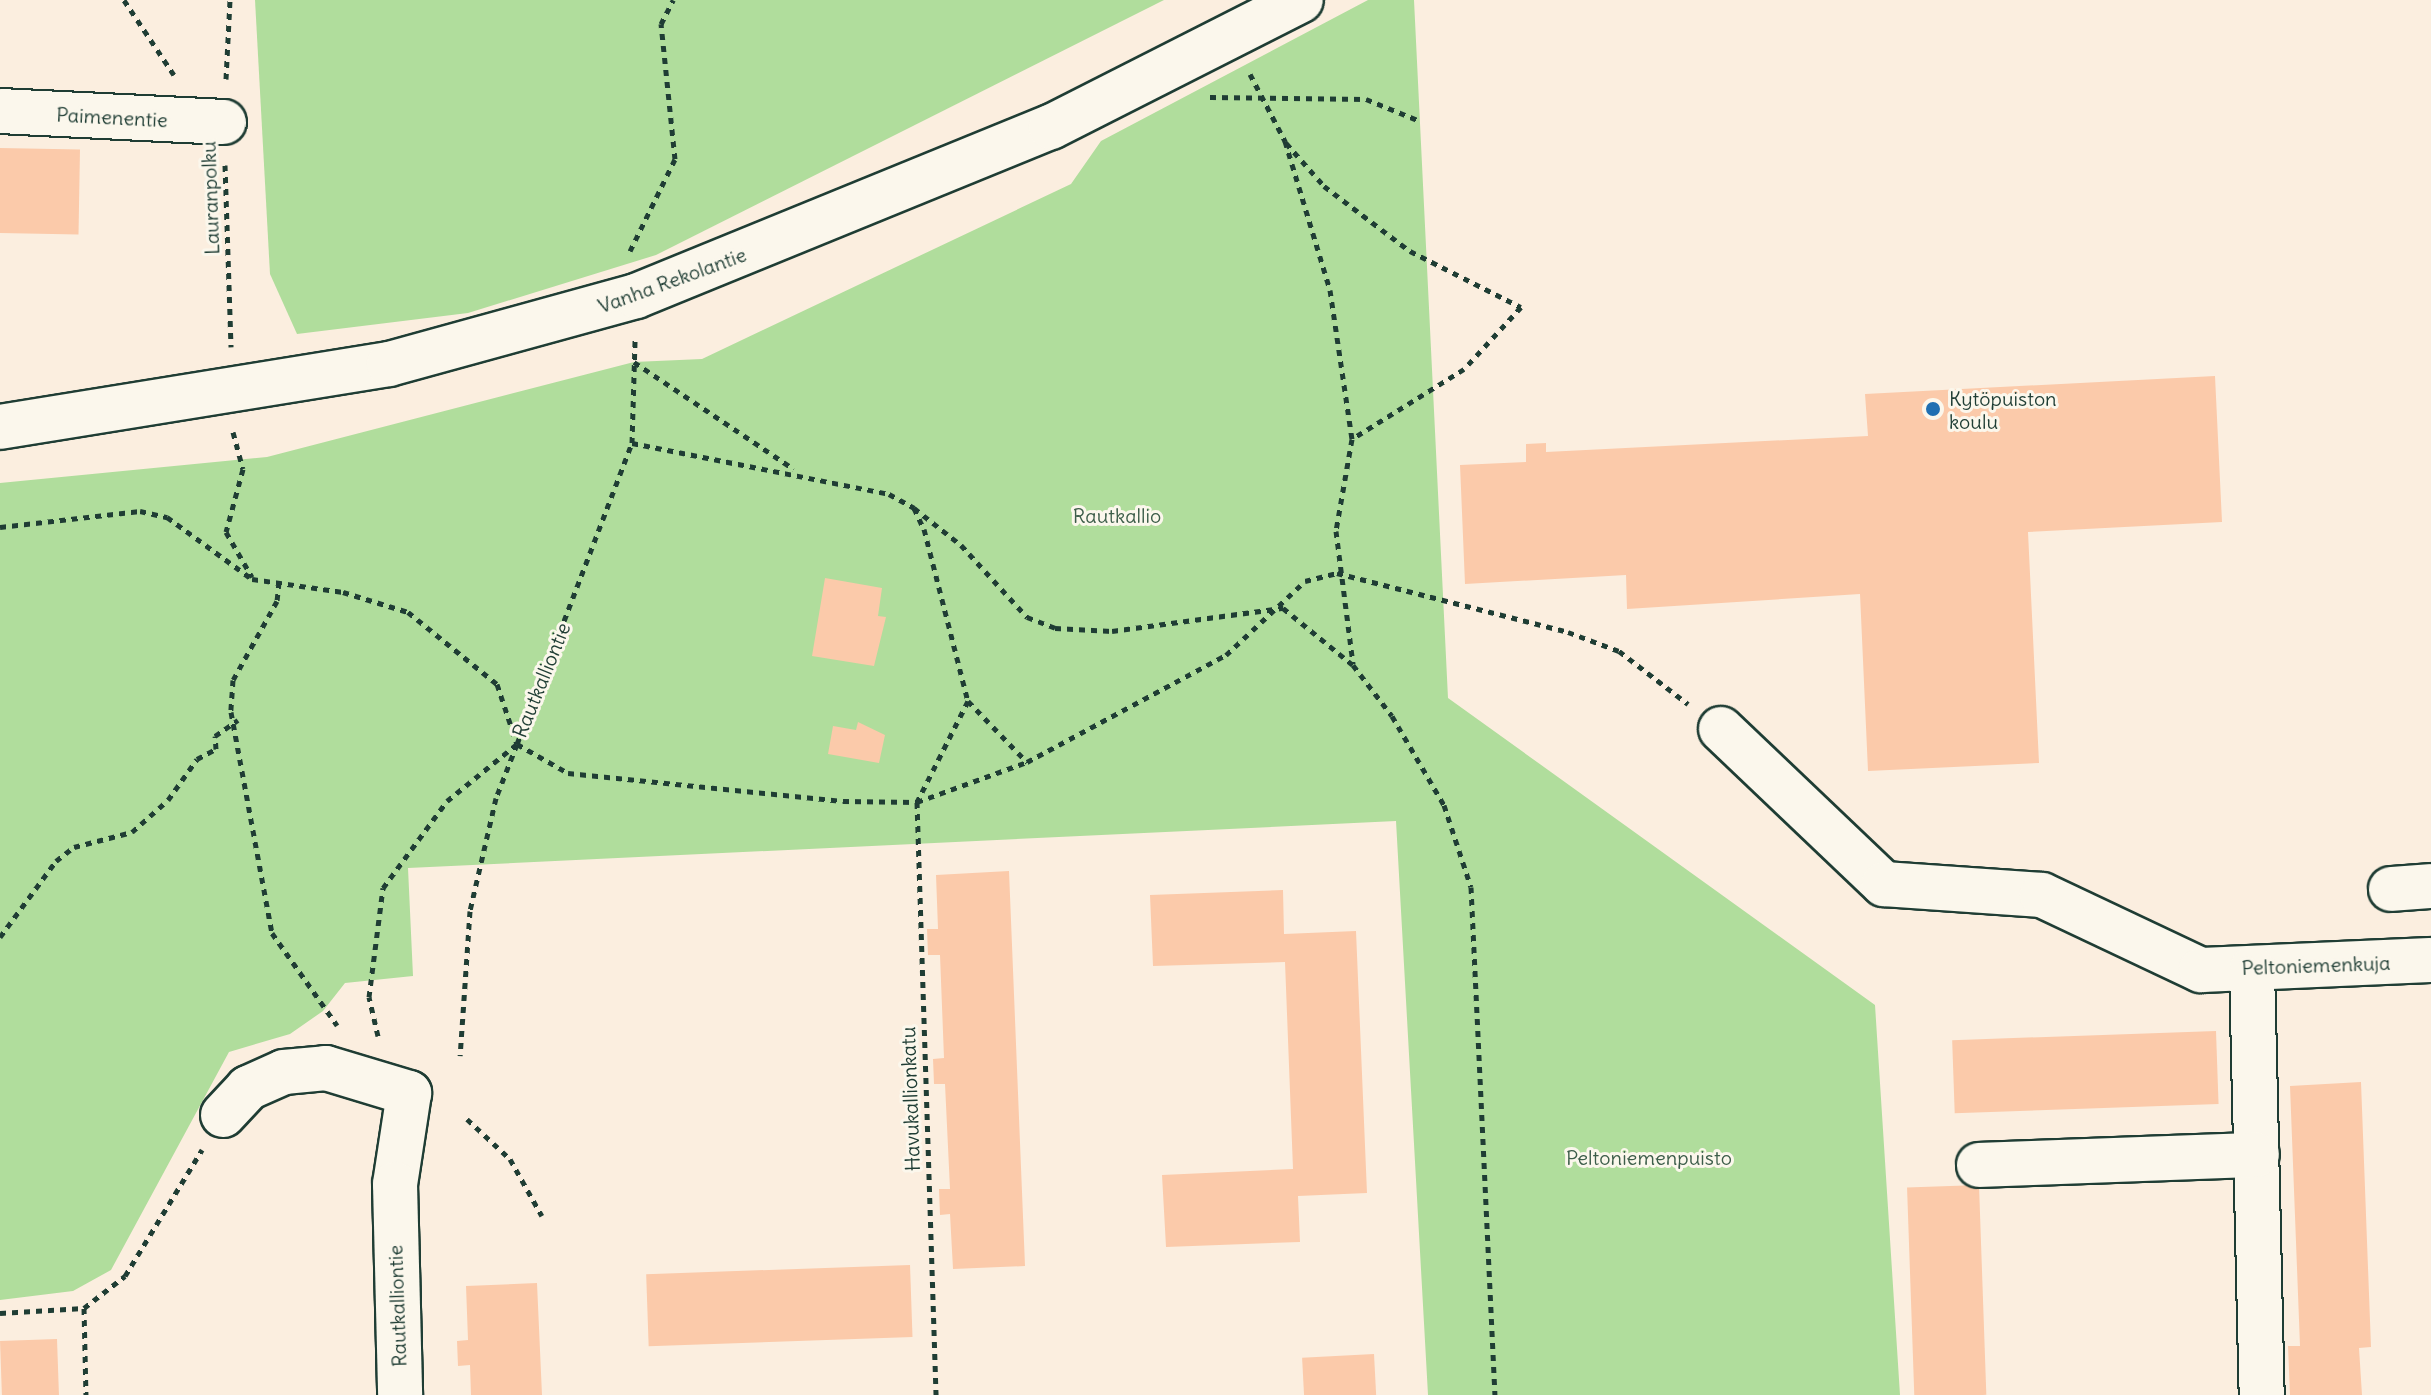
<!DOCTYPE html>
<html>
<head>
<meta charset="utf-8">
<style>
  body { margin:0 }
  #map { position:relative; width:2431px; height:1395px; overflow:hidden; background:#fbeedf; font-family:Delius,sans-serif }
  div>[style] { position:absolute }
  .green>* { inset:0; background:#b0dd9c }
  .building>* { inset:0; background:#fbcaaa; transform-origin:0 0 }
  .path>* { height:5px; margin-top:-2.5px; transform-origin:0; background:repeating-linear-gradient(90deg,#1f3d34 0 6px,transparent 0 12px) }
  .roads { filter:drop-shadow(2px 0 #1f3d34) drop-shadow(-2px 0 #1f3d34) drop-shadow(0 2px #1f3d34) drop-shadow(0 -2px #1f3d34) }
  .minor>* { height:44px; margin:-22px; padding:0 22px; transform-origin:22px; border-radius:22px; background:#fbf7ec }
  .dots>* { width:22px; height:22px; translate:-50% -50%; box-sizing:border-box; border:4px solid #fbf7ec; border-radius:50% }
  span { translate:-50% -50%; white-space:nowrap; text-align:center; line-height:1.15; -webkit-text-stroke:6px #fbf7ec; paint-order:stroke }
  .street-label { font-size:20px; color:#1f3d34 }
  .poi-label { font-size:20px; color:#1f3d34 }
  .left { translate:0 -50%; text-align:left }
  .park-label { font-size:20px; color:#3c5d49 }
</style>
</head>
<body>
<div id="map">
  <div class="green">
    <i style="clip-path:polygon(255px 0,1164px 0,656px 255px,468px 313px,297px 334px,270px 274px)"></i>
    <i style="clip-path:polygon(1368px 0,1414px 0,1448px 698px,1875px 1005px,1900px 1395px,1428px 1395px,1396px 821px,408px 868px,413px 976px,345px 983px,323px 1011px,290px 1034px,229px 1052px,111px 1270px,73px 1291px,0 1300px,0 483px,267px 457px,634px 362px,702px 359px,1071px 184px,1101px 141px)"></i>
  </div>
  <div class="building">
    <i style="left:0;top:148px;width:80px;height:85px;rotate:1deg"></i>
    <i style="clip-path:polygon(2215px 376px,2222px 522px,2028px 532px,2039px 763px,1868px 771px,1860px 594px,1627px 609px,1626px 575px,1465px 584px,1460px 465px,1526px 462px,1526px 444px,1546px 443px,1546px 452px,1868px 436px,1865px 394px)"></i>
    <i style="clip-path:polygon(825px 578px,882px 588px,878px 616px,886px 617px,874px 666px,812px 656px)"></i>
    <i style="clip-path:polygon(858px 722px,885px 735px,879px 763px,828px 754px,833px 726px,856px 730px)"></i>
    <i style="clip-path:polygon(1009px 871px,1025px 1266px,953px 1269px,950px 1214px,940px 1215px,939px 1189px,950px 1189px,945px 1084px,934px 1084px,933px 1059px,944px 1058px,940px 955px,928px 955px,927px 929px,938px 929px,936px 875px)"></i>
    <i style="clip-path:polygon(1283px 890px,1284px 934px,1356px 931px,1367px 1193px,1298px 1196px,1300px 1242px,1166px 1247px,1162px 1175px,1293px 1169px,1285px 962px,1153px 966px,1150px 895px)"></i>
    <i style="left:2216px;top:1031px;width:73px;height:264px;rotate:88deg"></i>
    <i style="clip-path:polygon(2361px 1082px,2371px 1347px,2359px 1348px,2362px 1395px,2290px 1395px,2288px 1346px,2300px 1346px,2290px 1086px)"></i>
    <i style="left:1979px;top:1185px;width:210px;height:72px;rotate:88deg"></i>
    <i style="left:910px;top:1265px;width:72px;height:264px;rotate:88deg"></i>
    <i style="clip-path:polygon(537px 1283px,542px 1395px,471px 1395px,470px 1365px,458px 1366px,457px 1341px,468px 1340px,466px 1286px)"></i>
    <i style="left:57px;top:1339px;width:56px;height:57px;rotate:88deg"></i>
    <i style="left:1374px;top:1354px;width:41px;height:72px;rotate:87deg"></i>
  </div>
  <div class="path">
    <i style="left:124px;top:0;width:90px;rotate:56.3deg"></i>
    <i style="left:1250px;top:74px;width:76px;rotate:62.4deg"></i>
    <i style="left:1285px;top:141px;width:156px;rotate:73.2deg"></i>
    <i style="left:1330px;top:290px;width:151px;rotate:81.6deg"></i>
    <i style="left:1352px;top:439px;width:93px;rotate:99.9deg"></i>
    <i style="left:1336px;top:531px;width:134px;rotate:82.7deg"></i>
    <i style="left:226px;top:79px;width:79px;rotate:-87.1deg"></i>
    <i style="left:1210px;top:97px;width:156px;rotate:0.7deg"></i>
    <i style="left:1366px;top:99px;width:58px;rotate:22.2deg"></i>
    <i style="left:1286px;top:143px;width:57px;rotate:48.5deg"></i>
    <i style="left:1324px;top:186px;width:108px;rotate:37.1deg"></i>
    <i style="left:1410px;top:251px;width:124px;rotate:26.8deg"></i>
    <i style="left:1521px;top:307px;width:84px;rotate:132.6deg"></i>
    <i style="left:1464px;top:369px;width:132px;rotate:148deg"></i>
    <i style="left:225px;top:165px;width:182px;rotate:88.1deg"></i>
    <i style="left:630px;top:251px;width:102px;rotate:-63.9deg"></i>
    <i style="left:675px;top:159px;width:136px;rotate:-95.9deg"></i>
    <i style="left:661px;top:24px;width:27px;rotate:-63deg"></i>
    <i style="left:634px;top:362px;width:192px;rotate:33.8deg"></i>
    <i style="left:233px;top:432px;width:38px;rotate:75deg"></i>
    <i style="left:243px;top:469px;width:65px;rotate:105.1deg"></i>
    <i style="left:226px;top:532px;width:52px;rotate:60deg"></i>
    <i style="left:632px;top:443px;width:262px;rotate:11.2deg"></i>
    <i style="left:889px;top:494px;width:29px;rotate:29deg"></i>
    <i style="left:914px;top:508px;width:23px;rotate:65deg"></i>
    <i style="left:924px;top:529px;width:178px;rotate:75.7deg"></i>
    <i style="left:968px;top:701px;width:113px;rotate:116.8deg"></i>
    <i style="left:917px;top:802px;width:593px;rotate:88.16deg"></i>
    <i style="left:914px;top:508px;width:60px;rotate:38.2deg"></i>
    <i style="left:961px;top:545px;width:98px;rotate:47.5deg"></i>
    <i style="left:1027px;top:617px;width:30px;rotate:21deg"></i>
    <i style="left:1055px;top:628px;width:57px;rotate:3deg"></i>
    <i style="left:1112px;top:631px;width:173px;rotate:-7.7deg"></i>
    <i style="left:1283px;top:608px;width:90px;rotate:39.2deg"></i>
    <i style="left:1353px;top:665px;width:64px;rotate:52.6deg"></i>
    <i style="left:1392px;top:716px;width:103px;rotate:59.7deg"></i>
    <i style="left:1444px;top:805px;width:86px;rotate:71.8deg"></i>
    <i style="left:1471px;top:887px;width:509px;rotate:87.3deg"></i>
    <i style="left:0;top:527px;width:141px;rotate:-6.5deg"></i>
    <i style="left:140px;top:511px;width:28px;rotate:13deg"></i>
    <i style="left:167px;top:517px;width:105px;rotate:36.1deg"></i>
    <i style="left:252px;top:579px;width:92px;rotate:8.1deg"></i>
    <i style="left:343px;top:592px;width:68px;rotate:17.1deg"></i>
    <i style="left:408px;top:612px;width:114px;rotate:39deg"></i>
    <i style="left:497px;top:684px;width:63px;rotate:71.6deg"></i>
    <i style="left:517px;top:744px;width:58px;rotate:111.3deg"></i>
    <i style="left:496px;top:798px;width:116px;rotate:103deg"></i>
    <i style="left:470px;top:911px;width:145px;rotate:93.9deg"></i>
    <i style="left:279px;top:582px;width:19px;rotate:96deg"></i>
    <i style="left:277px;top:601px;width:90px;rotate:119.1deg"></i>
    <i style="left:233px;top:680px;width:32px;rotate:94deg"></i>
    <i style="left:231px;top:712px;width:225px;rotate:79.5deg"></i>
    <i style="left:272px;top:933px;width:113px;rotate:54.8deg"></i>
    <i style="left:968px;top:701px;width:85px;rotate:46deg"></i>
    <i style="left:1027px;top:762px;width:226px;rotate:-28.3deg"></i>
    <i style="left:1226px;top:655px;width:108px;rotate:-43.1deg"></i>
    <i style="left:1305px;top:581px;width:33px;rotate:-14deg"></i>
    <i style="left:1337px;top:573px;width:238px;rotate:14.3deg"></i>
    <i style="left:1568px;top:632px;width:54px;rotate:20.4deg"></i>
    <i style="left:1619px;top:651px;width:87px;rotate:37.5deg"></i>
    <i style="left:517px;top:744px;width:59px;rotate:29.6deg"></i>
    <i style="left:568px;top:773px;width:276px;rotate:5.8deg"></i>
    <i style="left:843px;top:801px;width:74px;rotate:0.8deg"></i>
    <i style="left:917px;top:802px;width:117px;rotate:-20deg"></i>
    <i style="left:0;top:937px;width:94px;rotate:-53.6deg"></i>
    <i style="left:56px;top:861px;width:23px;rotate:-38deg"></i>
    <i style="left:74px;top:847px;width:60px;rotate:-14.5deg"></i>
    <i style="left:132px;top:832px;width:48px;rotate:-41.6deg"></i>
    <i style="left:168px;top:800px;width:50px;rotate:-54.7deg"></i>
    <i style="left:197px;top:759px;width:21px;rotate:-28deg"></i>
    <i style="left:216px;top:749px;width:13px;rotate:-94deg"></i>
    <i style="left:215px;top:736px;width:28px;rotate:-35deg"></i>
    <i style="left:378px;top:1036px;width:40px;rotate:-103deg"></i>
    <i style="left:369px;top:997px;width:110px;rotate:-82.7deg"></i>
    <i style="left:383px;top:888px;width:108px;rotate:-53.7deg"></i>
    <i style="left:447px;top:801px;width:90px;rotate:-39.2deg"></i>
    <i style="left:517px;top:744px;width:322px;rotate:-69.1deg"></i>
    <i style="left:632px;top:443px;width:103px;rotate:-88.3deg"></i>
    <i style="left:467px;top:1119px;width:59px;rotate:42.9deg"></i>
    <i style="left:510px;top:1159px;width:65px;rotate:60.7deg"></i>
    <i style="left:84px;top:1308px;width:87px;rotate:88.7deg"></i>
    <i style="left:0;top:1313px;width:84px;rotate:-3.4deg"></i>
    <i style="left:84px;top:1308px;width:52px;rotate:-38deg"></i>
    <i style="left:125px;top:1276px;width:148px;rotate:-58.6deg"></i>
  </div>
  <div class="roads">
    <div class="minor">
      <i style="left:0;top:111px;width:224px;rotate:2.8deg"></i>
      <i style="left:0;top:427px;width:394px;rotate:-9.2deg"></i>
      <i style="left:389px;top:364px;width:256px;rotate:-15.4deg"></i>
      <i style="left:636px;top:296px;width:448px;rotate:-22.2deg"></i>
      <i style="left:1051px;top:127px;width:280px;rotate:-26.9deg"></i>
      <i style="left:1721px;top:729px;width:225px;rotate:43.6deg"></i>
      <i style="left:1884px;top:884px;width:158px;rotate:4deg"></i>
      <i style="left:2042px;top:895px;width:176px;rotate:25.3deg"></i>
      <i style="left:2201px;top:970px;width:230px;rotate:-2.5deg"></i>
      <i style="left:2391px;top:889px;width:40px;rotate:-4.3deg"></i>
      <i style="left:2252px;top:968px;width:427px;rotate:88.7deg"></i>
      <i style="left:223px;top:1115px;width:37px;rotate:-47deg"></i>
      <i style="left:248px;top:1088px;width:39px;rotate:-24deg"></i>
      <i style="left:284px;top:1072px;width:42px;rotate:-5.4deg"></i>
      <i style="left:326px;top:1068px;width:87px;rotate:16.8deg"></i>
      <i style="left:409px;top:1093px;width:92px;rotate:98.7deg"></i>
      <i style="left:395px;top:1184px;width:211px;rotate:88.6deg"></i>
      <i style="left:1979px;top:1165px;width:278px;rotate:-2.1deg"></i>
    </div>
  </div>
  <div class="dots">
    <i style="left:1933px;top:409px;background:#1f6fb2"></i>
  </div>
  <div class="street-label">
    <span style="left:112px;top:117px;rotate:3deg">Paimenentie</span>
    <span style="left:210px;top:198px;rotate:-92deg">Lauranpolku</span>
    <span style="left:672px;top:280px;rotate:-20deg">Vanha Rekolantie</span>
    <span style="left:541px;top:680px;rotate:-68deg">Rautkalliontie</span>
    <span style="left:2316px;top:965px;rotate:-2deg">Peltoniemenkuja</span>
    <span style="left:910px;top:1099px;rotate:-92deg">Havukallionkatu</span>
    <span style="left:397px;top:1306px;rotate:-92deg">Rautkalliontie</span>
  </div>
  <div class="poi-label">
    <span class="left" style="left:1949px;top:410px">Kytöpuiston<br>koulu</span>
  </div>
  <div class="park-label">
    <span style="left:1117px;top:515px">Rautkallio</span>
    <span style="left:1649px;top:1157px">Peltoniemenpuisto</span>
  </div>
</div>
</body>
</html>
